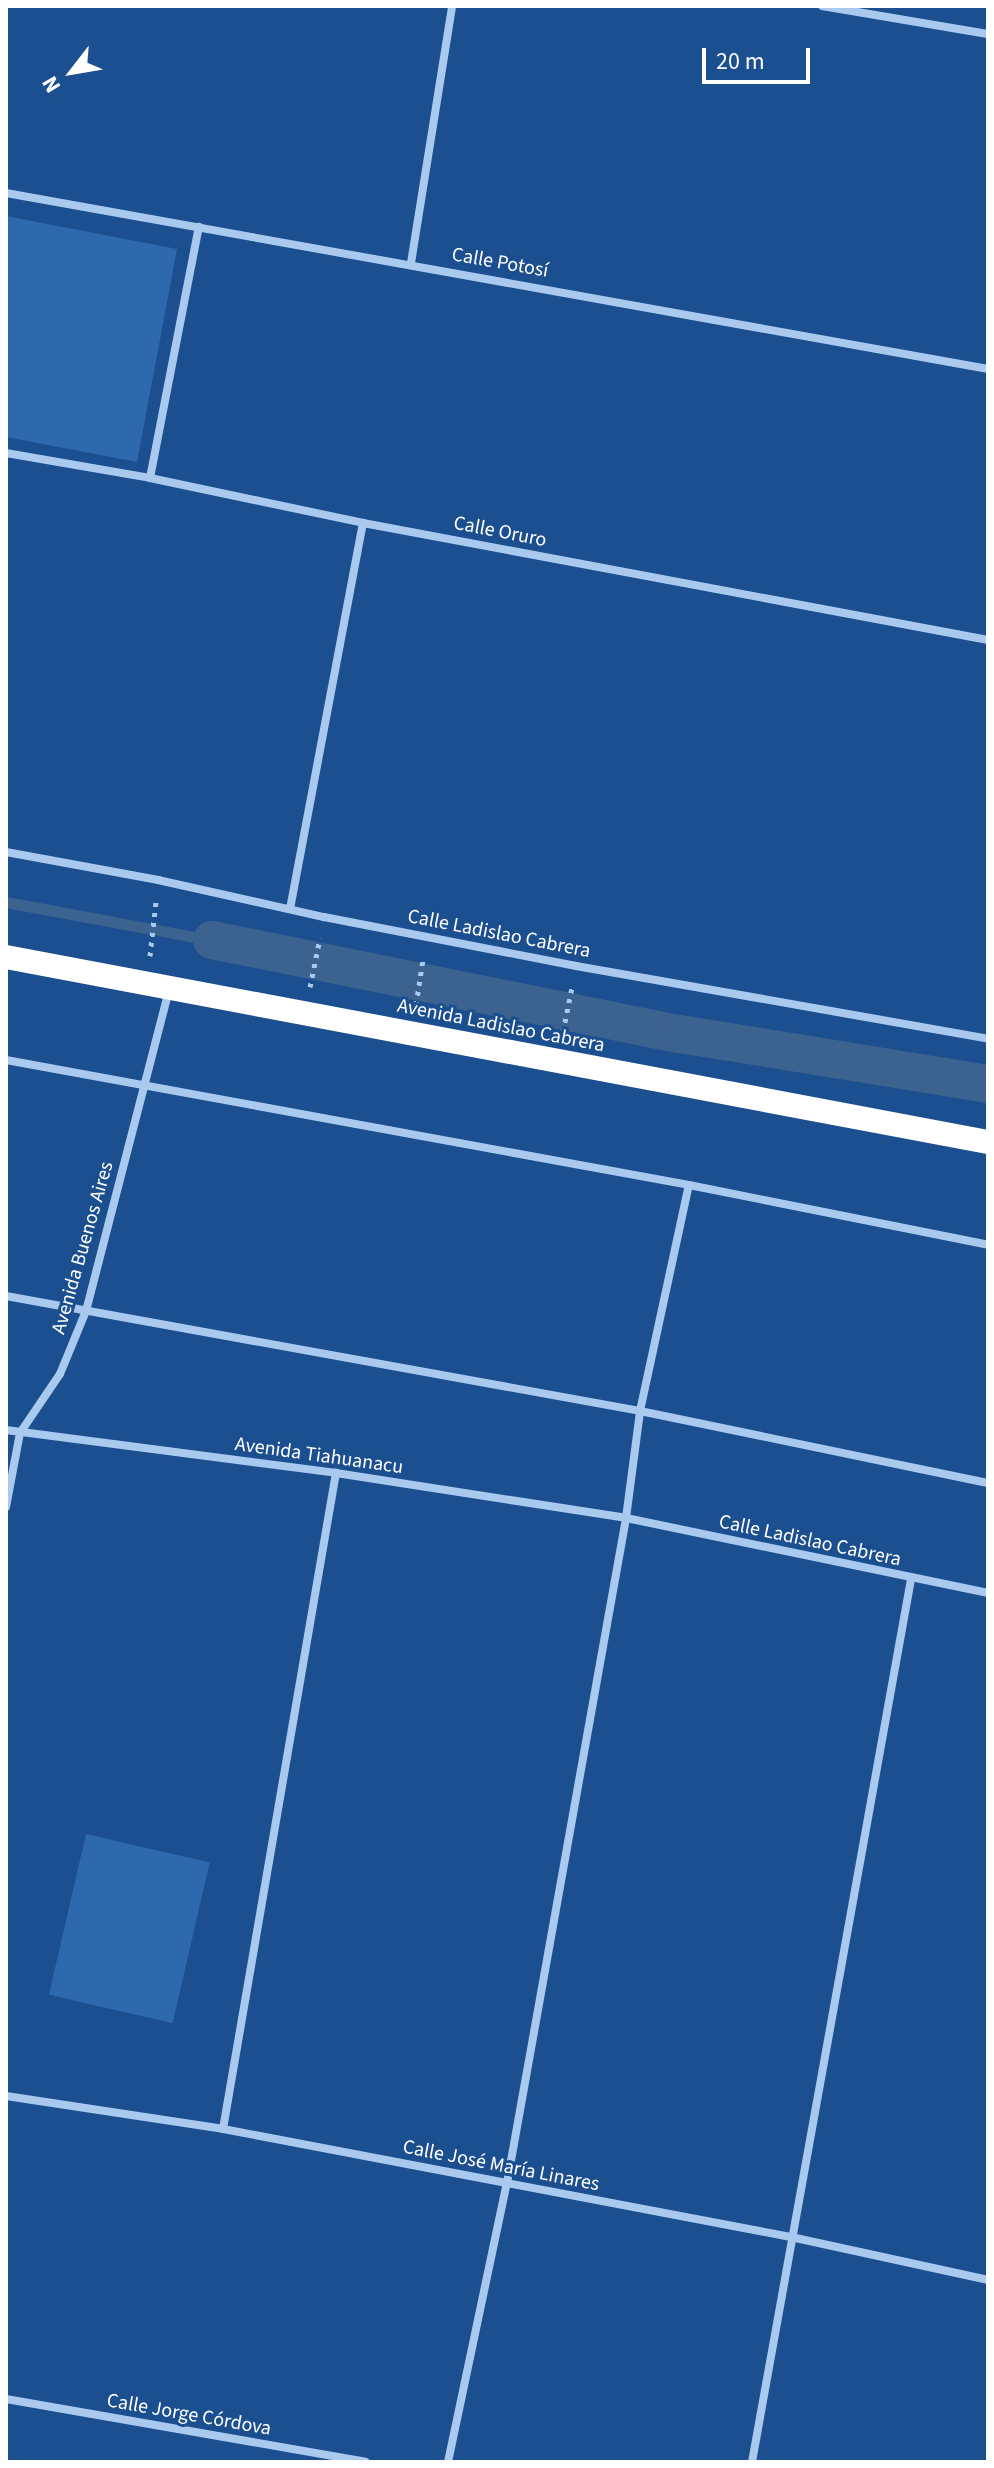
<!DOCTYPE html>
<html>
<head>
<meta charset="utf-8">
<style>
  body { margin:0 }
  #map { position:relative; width:994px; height:2468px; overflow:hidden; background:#1b4f8f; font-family:"Source Sans 3",sans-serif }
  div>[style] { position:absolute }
  .green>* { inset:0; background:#2e69ad; transform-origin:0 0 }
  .stream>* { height:11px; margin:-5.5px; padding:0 5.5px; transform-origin:5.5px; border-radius:5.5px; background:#3c6290 }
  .canal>* { height:38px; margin:-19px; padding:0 19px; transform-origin:19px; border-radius:19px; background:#3c6290 }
  .path>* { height:5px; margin-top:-2.5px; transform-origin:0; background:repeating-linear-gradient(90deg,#a9c9ee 0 4px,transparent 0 10px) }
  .street>* { height:8px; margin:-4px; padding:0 4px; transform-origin:4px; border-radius:4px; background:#a9c9ee }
  .highway>* { height:24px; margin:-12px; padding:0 12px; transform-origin:12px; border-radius:12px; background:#fff }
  span { translate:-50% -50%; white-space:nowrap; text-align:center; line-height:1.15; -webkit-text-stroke:6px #1b4f8f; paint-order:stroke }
  .street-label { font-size:20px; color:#fff }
  .frame { position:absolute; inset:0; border:8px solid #fff; pointer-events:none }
  .north { position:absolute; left:32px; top:32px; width:80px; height:80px; -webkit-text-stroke:6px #1b4f8f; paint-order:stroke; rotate:239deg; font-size:22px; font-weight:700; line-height:32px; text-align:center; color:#fff }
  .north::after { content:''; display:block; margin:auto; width:28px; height:36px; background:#fff; clip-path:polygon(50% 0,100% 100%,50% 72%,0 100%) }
  .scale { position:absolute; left:702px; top:48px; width:108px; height:36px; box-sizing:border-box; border:4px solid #fff; border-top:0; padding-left:10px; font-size:24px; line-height:28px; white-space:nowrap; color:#fff; -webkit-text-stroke:6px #1b4f8f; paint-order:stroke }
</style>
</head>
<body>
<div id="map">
  <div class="green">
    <i style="clip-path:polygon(6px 216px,177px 249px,137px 462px,6px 437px)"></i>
    <i style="left:86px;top:1834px;width:127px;height:165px;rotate:13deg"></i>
  </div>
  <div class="stream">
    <i style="left:6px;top:902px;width:209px;rotate:10.5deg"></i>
  </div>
  <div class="canal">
    <i style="left:212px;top:940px;width:477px;rotate:11.4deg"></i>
    <i style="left:680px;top:1034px;width:312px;rotate:9.2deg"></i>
  </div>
  <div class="path">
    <i style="left:150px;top:956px;width:54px;rotate:-83.7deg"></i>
    <i style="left:310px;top:987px;width:50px;rotate:-78.5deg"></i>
    <i style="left:416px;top:1005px;width:47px;rotate:-81.3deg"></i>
    <i style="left:563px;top:1032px;width:46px;rotate:-78.7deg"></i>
  </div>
  <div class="street">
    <i style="left:822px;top:6px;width:168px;rotate:9.6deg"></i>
    <i style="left:6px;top:193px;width:998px;rotate:10.16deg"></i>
    <i style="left:411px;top:263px;width:260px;rotate:-80.9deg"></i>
    <i style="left:6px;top:453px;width:146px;rotate:9.8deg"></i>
    <i style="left:150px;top:478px;width:218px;rotate:11.9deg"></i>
    <i style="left:363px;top:523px;width:636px;rotate:10.6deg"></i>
    <i style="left:150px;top:478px;width:256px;rotate:-79deg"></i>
    <i style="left:6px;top:852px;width:155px;rotate:10.4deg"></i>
    <i style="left:158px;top:880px;width:170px;rotate:12.6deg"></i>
    <i style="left:324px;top:917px;width:257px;rotate:11deg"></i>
    <i style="left:576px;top:966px;width:418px;rotate:10deg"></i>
    <i style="left:290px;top:909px;width:393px;rotate:-79.3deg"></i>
    <i style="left:6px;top:1060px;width:694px;rotate:10.37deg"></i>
    <i style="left:689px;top:1185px;width:305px;rotate:11.3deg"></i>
    <i style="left:6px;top:1296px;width:644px;rotate:10.28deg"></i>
    <i style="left:640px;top:1411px;width:355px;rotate:11.7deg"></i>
    <i style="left:6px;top:1430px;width:333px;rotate:7.4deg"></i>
    <i style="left:336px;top:1473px;width:293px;rotate:8.8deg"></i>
    <i style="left:626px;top:1518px;width:370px;rotate:11.7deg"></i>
    <i style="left:6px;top:1507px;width:75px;rotate:-79.3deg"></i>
    <i style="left:20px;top:1433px;width:71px;rotate:-55.9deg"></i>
    <i style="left:60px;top:1374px;width:68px;rotate:-67.6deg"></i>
    <i style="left:86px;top:1311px;width:333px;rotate:-75.5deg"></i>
    <i style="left:6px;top:2096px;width:219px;rotate:8.6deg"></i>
    <i style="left:223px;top:2129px;width:578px;rotate:10.77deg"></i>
    <i style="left:791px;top:2237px;width:202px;rotate:12.3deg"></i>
    <i style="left:223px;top:2129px;width:666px;rotate:-80.23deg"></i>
    <i style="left:6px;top:2399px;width:365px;rotate:9.9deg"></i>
    <i style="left:448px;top:2462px;width:285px;rotate:-78.1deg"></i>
    <i style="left:507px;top:2183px;width:676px;rotate:-79.85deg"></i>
    <i style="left:626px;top:1518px;width:108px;rotate:-82.5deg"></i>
    <i style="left:640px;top:1411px;width:231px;rotate:-77.8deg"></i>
    <i style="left:752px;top:2462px;width:897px;rotate:-79.79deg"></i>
  </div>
  <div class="highway">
    <i style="left:6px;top:957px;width:999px;rotate:10.67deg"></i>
  </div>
  <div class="street-label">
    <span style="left:500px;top:263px;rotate:10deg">Calle Potosí</span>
    <span style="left:500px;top:532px;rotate:11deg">Calle Oruro</span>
    <span style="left:499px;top:934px;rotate:11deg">Calle Ladislao Cabrera</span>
    <span style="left:501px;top:1026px;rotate:11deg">Avenida Ladislao Cabrera</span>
    <span style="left:83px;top:1248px;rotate:-74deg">Avenida Buenos Aires</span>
    <span style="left:319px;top:1456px;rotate:8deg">Avenida Tiahuanacu</span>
    <span style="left:810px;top:1541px;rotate:12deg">Calle Ladislao Cabrera</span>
    <span style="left:501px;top:2166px;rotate:11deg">Calle José María Linares</span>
    <span style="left:189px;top:2415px;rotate:10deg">Calle Jorge Córdova</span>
  </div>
  <div class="frame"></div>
  <div class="north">N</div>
  <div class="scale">20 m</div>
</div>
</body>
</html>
